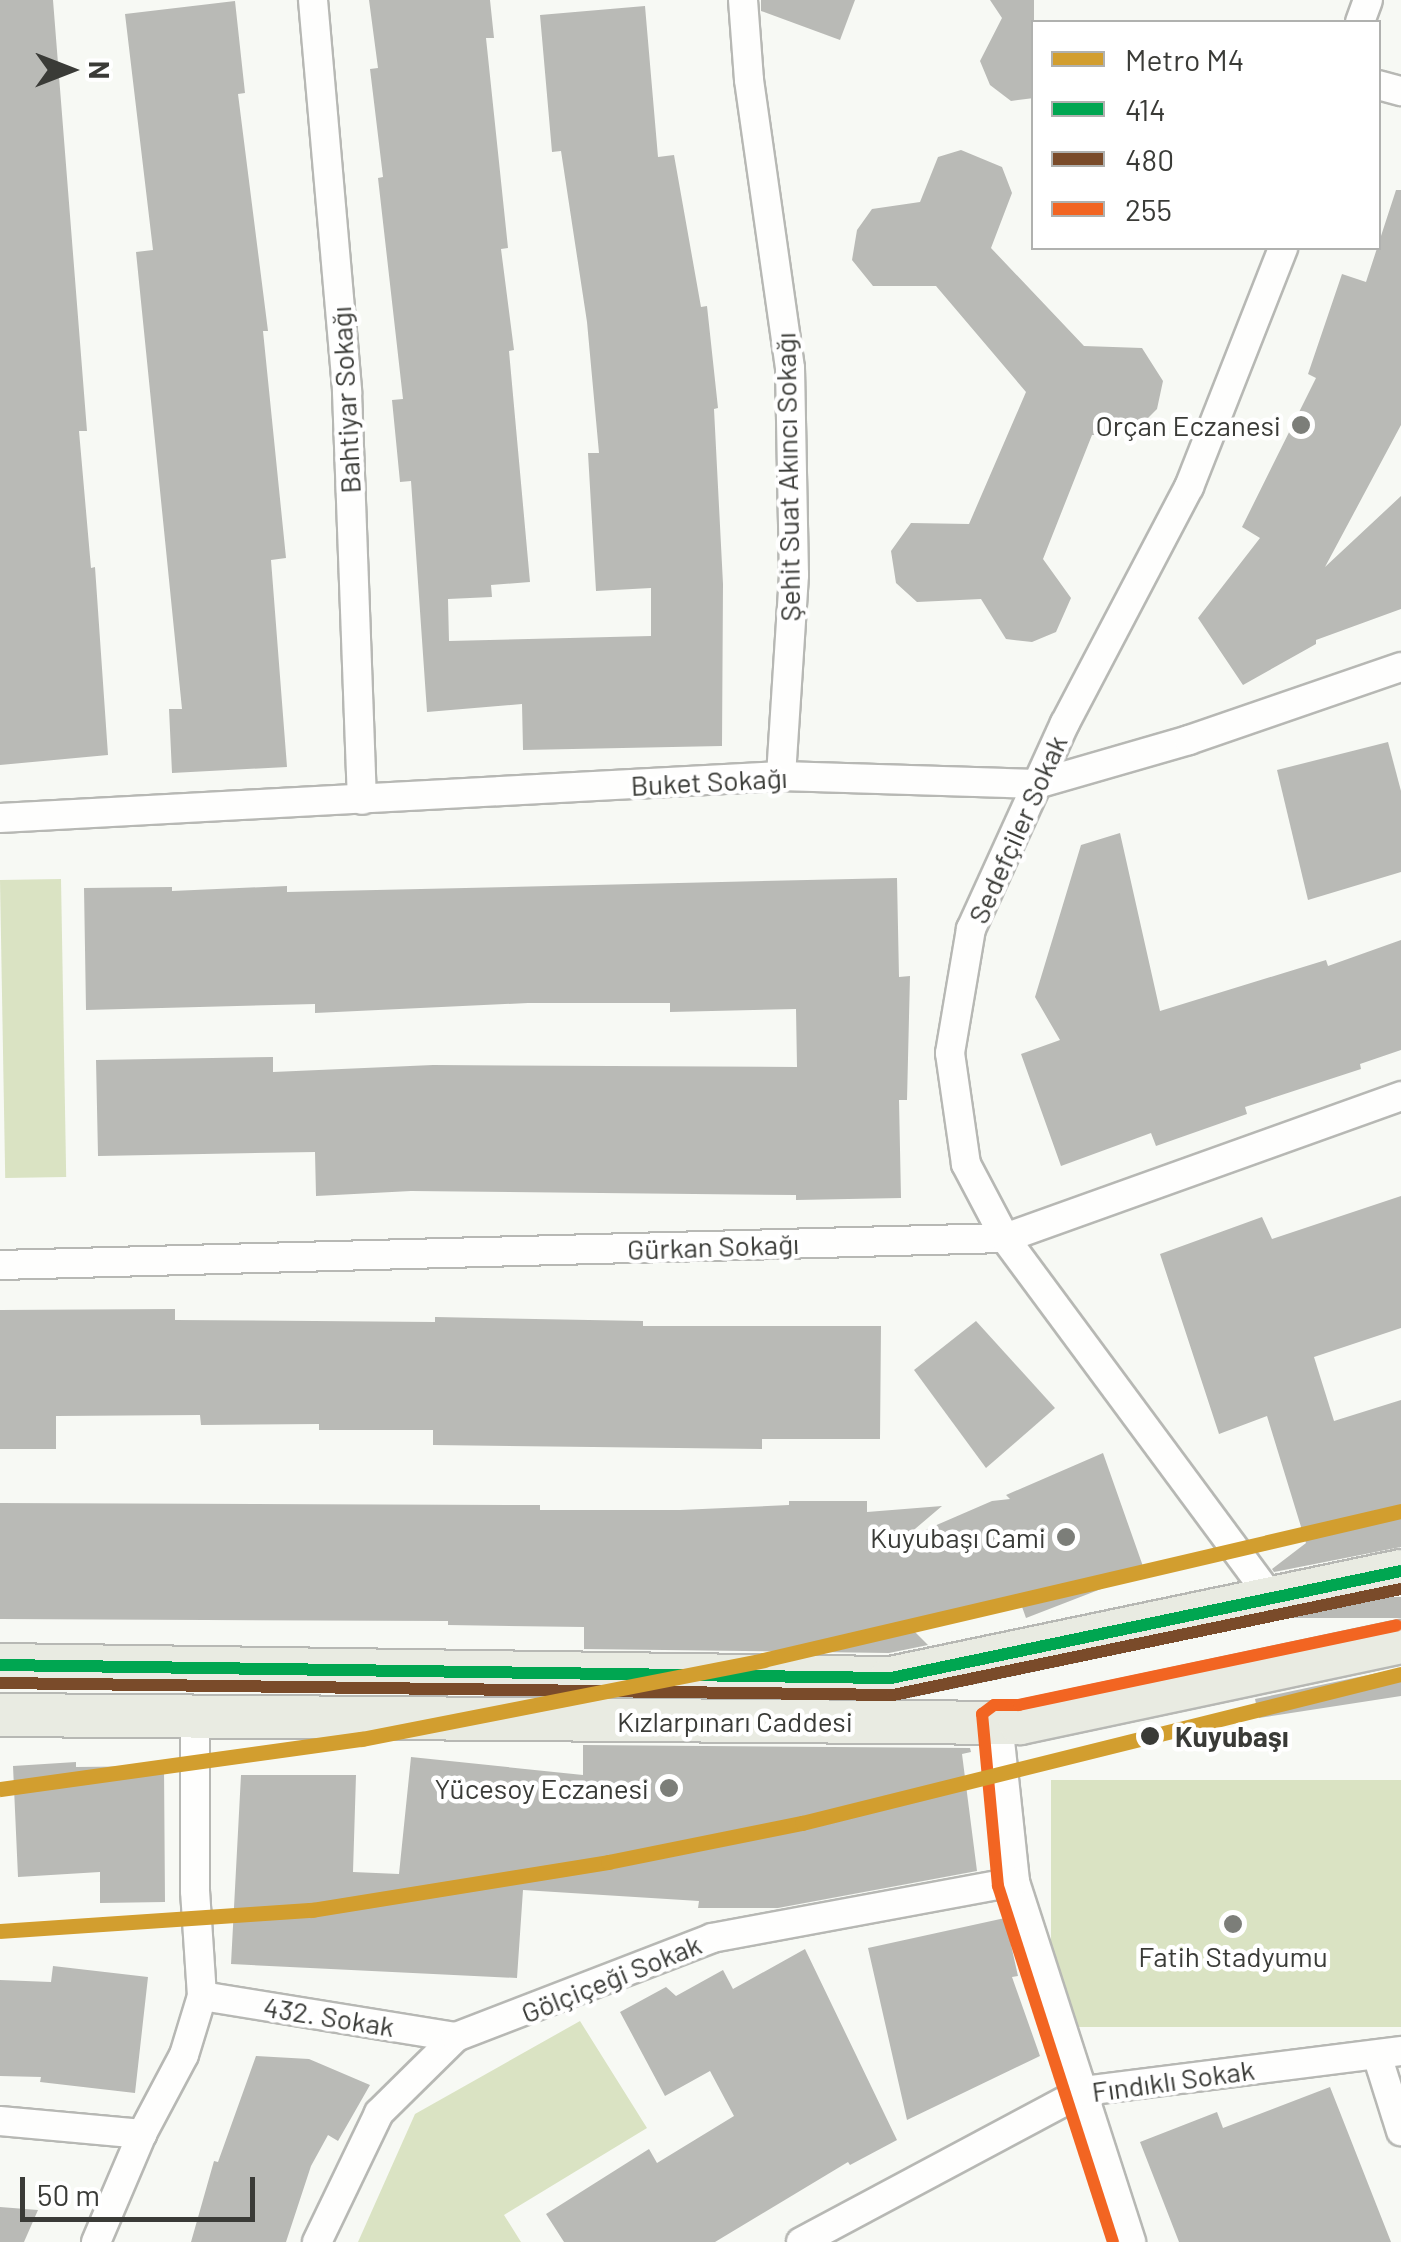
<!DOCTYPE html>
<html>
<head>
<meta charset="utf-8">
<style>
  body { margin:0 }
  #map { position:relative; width:1401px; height:2242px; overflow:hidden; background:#f7f9f4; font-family:Barlow,sans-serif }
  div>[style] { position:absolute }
  .green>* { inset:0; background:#dae3c3; transform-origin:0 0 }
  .building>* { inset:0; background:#b9bab6; transform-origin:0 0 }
  .roads { filter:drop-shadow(2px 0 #b7b8b4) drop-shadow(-2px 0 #b7b8b4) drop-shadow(0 2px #b7b8b4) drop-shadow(0 -2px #b7b8b4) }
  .street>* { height:28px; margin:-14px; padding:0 14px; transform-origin:14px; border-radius:14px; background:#fefefd }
  .primary>* { height:42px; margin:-21px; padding:0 21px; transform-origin:21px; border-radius:21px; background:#e9ebe2 }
  .bus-1>* { height:12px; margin:-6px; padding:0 6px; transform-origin:6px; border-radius:6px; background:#00a651 }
  .bus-2>* { height:12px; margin:-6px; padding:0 6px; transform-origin:6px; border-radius:6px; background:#7a4b2a }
  .bus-3>* { height:12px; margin:-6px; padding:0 6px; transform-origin:6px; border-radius:6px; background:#f26522 }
  .metro-1>* { height:15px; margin:-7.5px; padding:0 7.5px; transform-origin:7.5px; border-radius:7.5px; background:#d29e2f }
  .dots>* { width:28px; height:28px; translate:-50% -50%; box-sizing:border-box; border:5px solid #fff; border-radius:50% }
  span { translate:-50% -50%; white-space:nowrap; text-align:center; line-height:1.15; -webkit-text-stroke:9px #fff; paint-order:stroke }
  .street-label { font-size:28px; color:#3a3b37 }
  .poi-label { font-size:28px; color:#3a3b37 }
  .right { translate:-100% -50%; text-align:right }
  .stop-label { font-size:28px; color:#3a3b37; font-weight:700 }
  .left { translate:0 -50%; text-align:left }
  .legend { position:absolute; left:1031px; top:20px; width:350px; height:230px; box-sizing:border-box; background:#fff; border:2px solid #b0b1af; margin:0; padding:12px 18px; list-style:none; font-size:30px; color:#3a3b37 }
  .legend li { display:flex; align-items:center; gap:20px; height:50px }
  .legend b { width:50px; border:2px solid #b0b1af }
  .north { position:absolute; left:20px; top:20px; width:100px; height:100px; -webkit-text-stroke:8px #fff; paint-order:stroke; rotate:90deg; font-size:28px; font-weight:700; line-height:40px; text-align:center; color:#3a3b37 }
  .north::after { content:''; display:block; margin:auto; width:35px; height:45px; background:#3a3b37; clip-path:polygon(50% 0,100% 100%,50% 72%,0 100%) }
  .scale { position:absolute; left:20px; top:2177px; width:235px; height:45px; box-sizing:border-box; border:5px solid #3a3b37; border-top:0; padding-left:12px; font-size:30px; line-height:35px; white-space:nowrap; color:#3a3b37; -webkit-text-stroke:8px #fff; paint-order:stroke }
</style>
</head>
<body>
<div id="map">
  <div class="green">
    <i style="left:61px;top:879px;width:298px;height:61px;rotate:89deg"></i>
    <i style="left:1401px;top:1780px;width:247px;height:350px;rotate:90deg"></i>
    <i style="clip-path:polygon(580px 2021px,647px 2128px,504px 2215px,521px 2242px,358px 2242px,415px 2114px)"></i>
  </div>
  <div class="building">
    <i style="clip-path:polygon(0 0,53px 0,87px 431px,79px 431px,91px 568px,95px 567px,108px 755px,0 765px)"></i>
    <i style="clip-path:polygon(369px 0,490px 0,494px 38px,486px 38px,508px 248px,501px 249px,514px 350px,509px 351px,530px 582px,491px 585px,492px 597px,448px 599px,449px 641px,651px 636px,651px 588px,596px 591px,588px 453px,599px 453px,587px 322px,561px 151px,552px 152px,540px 15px,645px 6px,658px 157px,674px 155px,701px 307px,707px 306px,718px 408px,714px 409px,723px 584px,722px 746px,523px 750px,522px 704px,427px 712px,411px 481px,400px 482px,392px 400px,403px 399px,378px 178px,383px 177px,370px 69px,378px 68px)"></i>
    <i style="clip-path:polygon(761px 0,855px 0,840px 40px,761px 11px)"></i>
    <i style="clip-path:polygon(990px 0,1034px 0,1034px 98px,1011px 101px,990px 85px,980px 61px,1002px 18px)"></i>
    <i style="clip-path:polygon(235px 1px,245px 93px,238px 94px,268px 331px,263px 331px,286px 558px,271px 560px,287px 767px,172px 773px,169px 709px,182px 709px,136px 252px,153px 250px,125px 14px)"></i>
    <i style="clip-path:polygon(961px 150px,1002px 167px,1012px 193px,991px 248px,1084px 346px,1142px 348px,1163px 381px,1157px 409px,1133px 433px,1092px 435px,1043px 559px,1071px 598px,1056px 632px,1032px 642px,1006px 639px,981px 599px,917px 602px,896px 583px,891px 551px,911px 523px,969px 524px,1026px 392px,936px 286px,873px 286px,852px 260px,857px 230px,872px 209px,920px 202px,938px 157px)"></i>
    <i style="clip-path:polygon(1396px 190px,1401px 190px,1401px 425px,1325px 567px,1401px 496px,1401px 609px,1316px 640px,1316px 644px,1243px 685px,1198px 618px,1260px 538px,1242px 527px,1316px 378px,1308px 374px,1342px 274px,1366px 282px)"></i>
    <i style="clip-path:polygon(1388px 742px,1401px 791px,1401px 872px,1308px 900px,1277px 770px)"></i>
    <i style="clip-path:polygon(1120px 833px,1160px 1011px,1326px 960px,1328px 966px,1401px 940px,1401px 1050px,1360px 1064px,1361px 1069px,1245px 1107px,1247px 1114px,1156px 1146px,1151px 1133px,1061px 1166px,1021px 1054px,1060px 1040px,1035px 997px,1081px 845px)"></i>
    <i style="clip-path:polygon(897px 878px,899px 977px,910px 976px,907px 1100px,899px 1100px,901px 1198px,796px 1200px,796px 1195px,411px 1191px,316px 1196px,315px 1152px,98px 1156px,96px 1060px,273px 1057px,273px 1072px,433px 1065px,797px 1067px,796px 1009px,670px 1012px,670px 1003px,528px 1003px,315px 1013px,315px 1004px,86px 1010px,84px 888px,172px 887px,172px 891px,287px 886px,287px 892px)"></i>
    <i style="clip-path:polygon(1401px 1196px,1401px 1328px,1314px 1357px,1334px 1421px,1401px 1400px,1401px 1547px,1274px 1572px,1272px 1569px,1306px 1543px,1267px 1416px,1219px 1434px,1160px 1254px,1262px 1217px,1272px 1239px)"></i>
    <i style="clip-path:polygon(175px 1309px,175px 1320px,435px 1322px,435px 1317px,643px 1321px,643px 1326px,881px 1326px,880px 1439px,762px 1439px,762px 1449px,433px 1445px,433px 1430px,319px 1430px,319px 1424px,201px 1425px,200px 1415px,56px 1416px,56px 1449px,0 1449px,0 1310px)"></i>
    <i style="clip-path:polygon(976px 1321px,1055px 1408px,986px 1468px,914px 1370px)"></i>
    <i style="clip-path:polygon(1103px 1453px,1145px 1572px,1026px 1618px,1021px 1604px,905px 1622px,928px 1645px,889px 1653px,584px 1649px,584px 1627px,448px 1625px,448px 1621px,0 1619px,0 1503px,540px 1505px,540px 1510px,680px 1510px,789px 1505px,789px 1501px,867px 1501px,867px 1512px,942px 1506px,902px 1540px,992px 1501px,1010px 1499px,1006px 1495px)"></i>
    <i style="left:1401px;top:1597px;width:21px;height:179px;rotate:90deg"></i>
    <i style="clip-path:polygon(1401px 1668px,1401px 1696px,1259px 1718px,1255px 1699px)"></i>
    <i style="clip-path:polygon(583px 1745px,970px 1748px,971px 1752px,962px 1754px,977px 1871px,778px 1908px,698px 1908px,699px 1901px,523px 1890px,517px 1978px,231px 1964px,241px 1775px,356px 1775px,353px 1872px,399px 1874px,411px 1757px,583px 1775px)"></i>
    <i style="clip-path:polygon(76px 1762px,76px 1767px,164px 1766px,165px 1902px,100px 1903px,100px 1872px,18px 1877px,13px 1766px)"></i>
    <i style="clip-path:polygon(1005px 1918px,1018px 1976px,1012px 1977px,1040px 2056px,907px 2120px,868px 1948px)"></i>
    <i style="clip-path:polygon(805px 1949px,897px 2140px,850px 2165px,848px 2162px,715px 2242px,564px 2242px,546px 2214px,649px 2149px,657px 2163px,734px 2116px,710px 2071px,665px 2096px,620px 2012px,666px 1987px,676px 1996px,723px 1970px,733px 1989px)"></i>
    <i style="clip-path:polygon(53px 1966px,148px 1977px,135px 2093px,40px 2082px,41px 2077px,0 2076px,0 1980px,51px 1982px)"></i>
    <i style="clip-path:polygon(256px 2056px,309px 2059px,370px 2085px,338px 2141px,328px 2135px,311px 2166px,286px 2242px,191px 2242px,214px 2161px,218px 2162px)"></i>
    <i style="clip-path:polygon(1330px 2087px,1391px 2242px,1179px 2242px,1140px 2142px,1217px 2112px,1223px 2128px)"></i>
    <i style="clip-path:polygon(0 2207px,38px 2210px,24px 2242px,0 2242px)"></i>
  </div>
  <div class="roads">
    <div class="street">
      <i style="left:313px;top:0;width:393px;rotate:85deg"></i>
      <i style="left:347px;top:392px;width:408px;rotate:87.9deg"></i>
      <i style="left:743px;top:0;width:80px;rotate:85.7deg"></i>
      <i style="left:749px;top:80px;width:291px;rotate:81.9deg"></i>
      <i style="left:790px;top:368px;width:207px;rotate:88.9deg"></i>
      <i style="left:794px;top:575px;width:201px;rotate:93.7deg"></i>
      <i style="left:1360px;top:22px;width:23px;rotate:-70deg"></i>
      <i style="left:1378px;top:85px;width:24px;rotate:15deg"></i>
      <i style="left:0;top:818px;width:782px;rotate:-3.08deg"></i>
      <i style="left:781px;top:776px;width:256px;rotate:1.8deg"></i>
      <i style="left:1037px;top:784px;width:158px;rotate:-16.1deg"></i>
      <i style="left:1189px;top:740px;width:224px;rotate:-19deg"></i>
      <i style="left:0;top:1265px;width:1005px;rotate:-1.54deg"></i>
      <i style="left:1005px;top:1238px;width:421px;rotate:-19.7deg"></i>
      <i style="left:1272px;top:1599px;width:449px;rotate:-126.5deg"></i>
      <i style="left:1005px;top:1238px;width:84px;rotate:-117.8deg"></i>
      <i style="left:966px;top:1164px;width:112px;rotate:-98.2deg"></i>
      <i style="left:950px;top:1053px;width:126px;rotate:-80.4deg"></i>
      <i style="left:971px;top:929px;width:226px;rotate:-65.5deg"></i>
      <i style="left:1065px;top:723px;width:267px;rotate:-62.3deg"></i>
      <i style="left:1189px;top:487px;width:257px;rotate:-68.5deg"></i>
      <i style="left:998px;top:1722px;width:161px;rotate:83.9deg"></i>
      <i style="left:1015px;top:1882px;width:378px;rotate:72.1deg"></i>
      <i style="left:202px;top:1996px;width:257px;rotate:9.2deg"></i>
      <i style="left:1377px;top:2055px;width:80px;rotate:72.5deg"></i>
      <i style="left:0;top:2121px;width:143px;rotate:5.2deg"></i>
      <i style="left:96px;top:2242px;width:117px;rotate:-66.9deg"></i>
      <i style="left:142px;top:2134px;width:89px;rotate:-62deg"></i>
      <i style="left:184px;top:2055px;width:62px;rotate:-73deg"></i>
      <i style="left:202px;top:1996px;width:105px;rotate:-93.8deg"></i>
      <i style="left:195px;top:1891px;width:172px;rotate:-90deg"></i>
      <i style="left:317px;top:2242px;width:143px;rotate:-64.3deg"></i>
      <i style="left:379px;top:2113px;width:108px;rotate:-44.6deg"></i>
      <i style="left:456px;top:2037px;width:274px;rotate:-21.1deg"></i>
      <i style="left:712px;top:1938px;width:308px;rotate:-10.5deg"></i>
      <i style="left:801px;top:2242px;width:321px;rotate:-28.1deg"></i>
      <i style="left:1084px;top:2091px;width:320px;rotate:-7.2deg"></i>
    </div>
    <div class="primary">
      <i style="left:0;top:1665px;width:891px;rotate:0.84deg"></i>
      <i style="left:891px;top:1678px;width:521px;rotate:-11.85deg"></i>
      <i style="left:0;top:1715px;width:1020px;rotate:0.45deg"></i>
      <i style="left:1020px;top:1723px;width:390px;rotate:-12deg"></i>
    </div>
  </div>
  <div class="bus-1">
    <i style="left:0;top:1665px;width:891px;rotate:0.84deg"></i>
    <i style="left:891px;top:1678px;width:521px;rotate:-11.85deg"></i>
  </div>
  <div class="bus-2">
    <i style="left:0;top:1683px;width:893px;rotate:0.77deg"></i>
    <i style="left:893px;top:1695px;width:519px;rotate:-11.79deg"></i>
  </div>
  <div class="bus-3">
    <i style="left:1113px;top:2242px;width:374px;rotate:-107.9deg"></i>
    <i style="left:998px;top:1886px;width:173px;rotate:-95.3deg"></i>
    <i style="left:982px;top:1714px;width:15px;rotate:-37deg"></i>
    <i style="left:994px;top:1705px;width:25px"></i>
    <i style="left:1019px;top:1705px;width:386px;rotate:-11.9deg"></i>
  </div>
  <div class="metro-1">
    <i style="left:0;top:1789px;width:365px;rotate:-7.9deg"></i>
    <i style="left:362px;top:1739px;width:409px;rotate:-11.1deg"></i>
    <i style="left:763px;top:1660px;width:655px;rotate:-13.15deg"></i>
    <i style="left:0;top:1931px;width:313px;rotate:-3.9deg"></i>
    <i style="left:312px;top:1910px;width:300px;rotate:-9.2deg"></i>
    <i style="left:608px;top:1862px;width:198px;rotate:-11.4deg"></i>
    <i style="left:802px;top:1823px;width:617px;rotate:-13.97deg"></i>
  </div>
  <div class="dots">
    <i style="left:1301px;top:425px;background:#7c7e79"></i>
    <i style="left:1066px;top:1537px;background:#7c7e79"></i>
    <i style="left:1150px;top:1736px;background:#3a3b37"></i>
    <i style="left:669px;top:1788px;background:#7c7e79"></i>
    <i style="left:1233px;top:1924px;background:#7c7e79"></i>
  </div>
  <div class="street-label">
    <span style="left:345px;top:400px;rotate:-93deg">Bahtiyar Sokağı</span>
    <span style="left:787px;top:477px;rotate:-91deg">Şehit Suat Akıncı Sokağı</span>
    <span style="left:709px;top:781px;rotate:-3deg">Buket Sokağı</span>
    <span style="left:1017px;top:829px;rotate:-66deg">Sedefçiler Sokak</span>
    <span style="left:713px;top:1246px;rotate:-2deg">Gürkan Sokağı</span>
    <span style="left:735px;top:1721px">Kızlarpınarı Caddesi</span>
    <span style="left:611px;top:1978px;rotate:-22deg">Gölçiçeği Sokak</span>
    <span style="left:329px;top:2016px;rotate:9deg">432. Sokak</span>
    <span style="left:1173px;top:2080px;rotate:-8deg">Fındıklı Sokak</span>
  </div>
  <div class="poi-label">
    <span class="right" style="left:1281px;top:425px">Orçan Eczanesi</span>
    <span class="right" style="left:1046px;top:1537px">Kuyubaşı Cami</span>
    <span class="right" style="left:649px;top:1788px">Yücesoy Eczanesi</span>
    <span style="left:1233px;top:1956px">Fatih Stadyumu</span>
  </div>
  <div class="stop-label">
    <span class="left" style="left:1175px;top:1736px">Kuyubaşı</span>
  </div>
  <ul class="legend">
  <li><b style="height:12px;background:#d29e2f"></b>Metro M4</li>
  <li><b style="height:12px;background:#00a651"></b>414</li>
  <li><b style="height:12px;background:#7a4b2a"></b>480</li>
  <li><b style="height:12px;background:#f26522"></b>255</li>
  </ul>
  <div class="north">N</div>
  <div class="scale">50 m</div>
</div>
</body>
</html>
